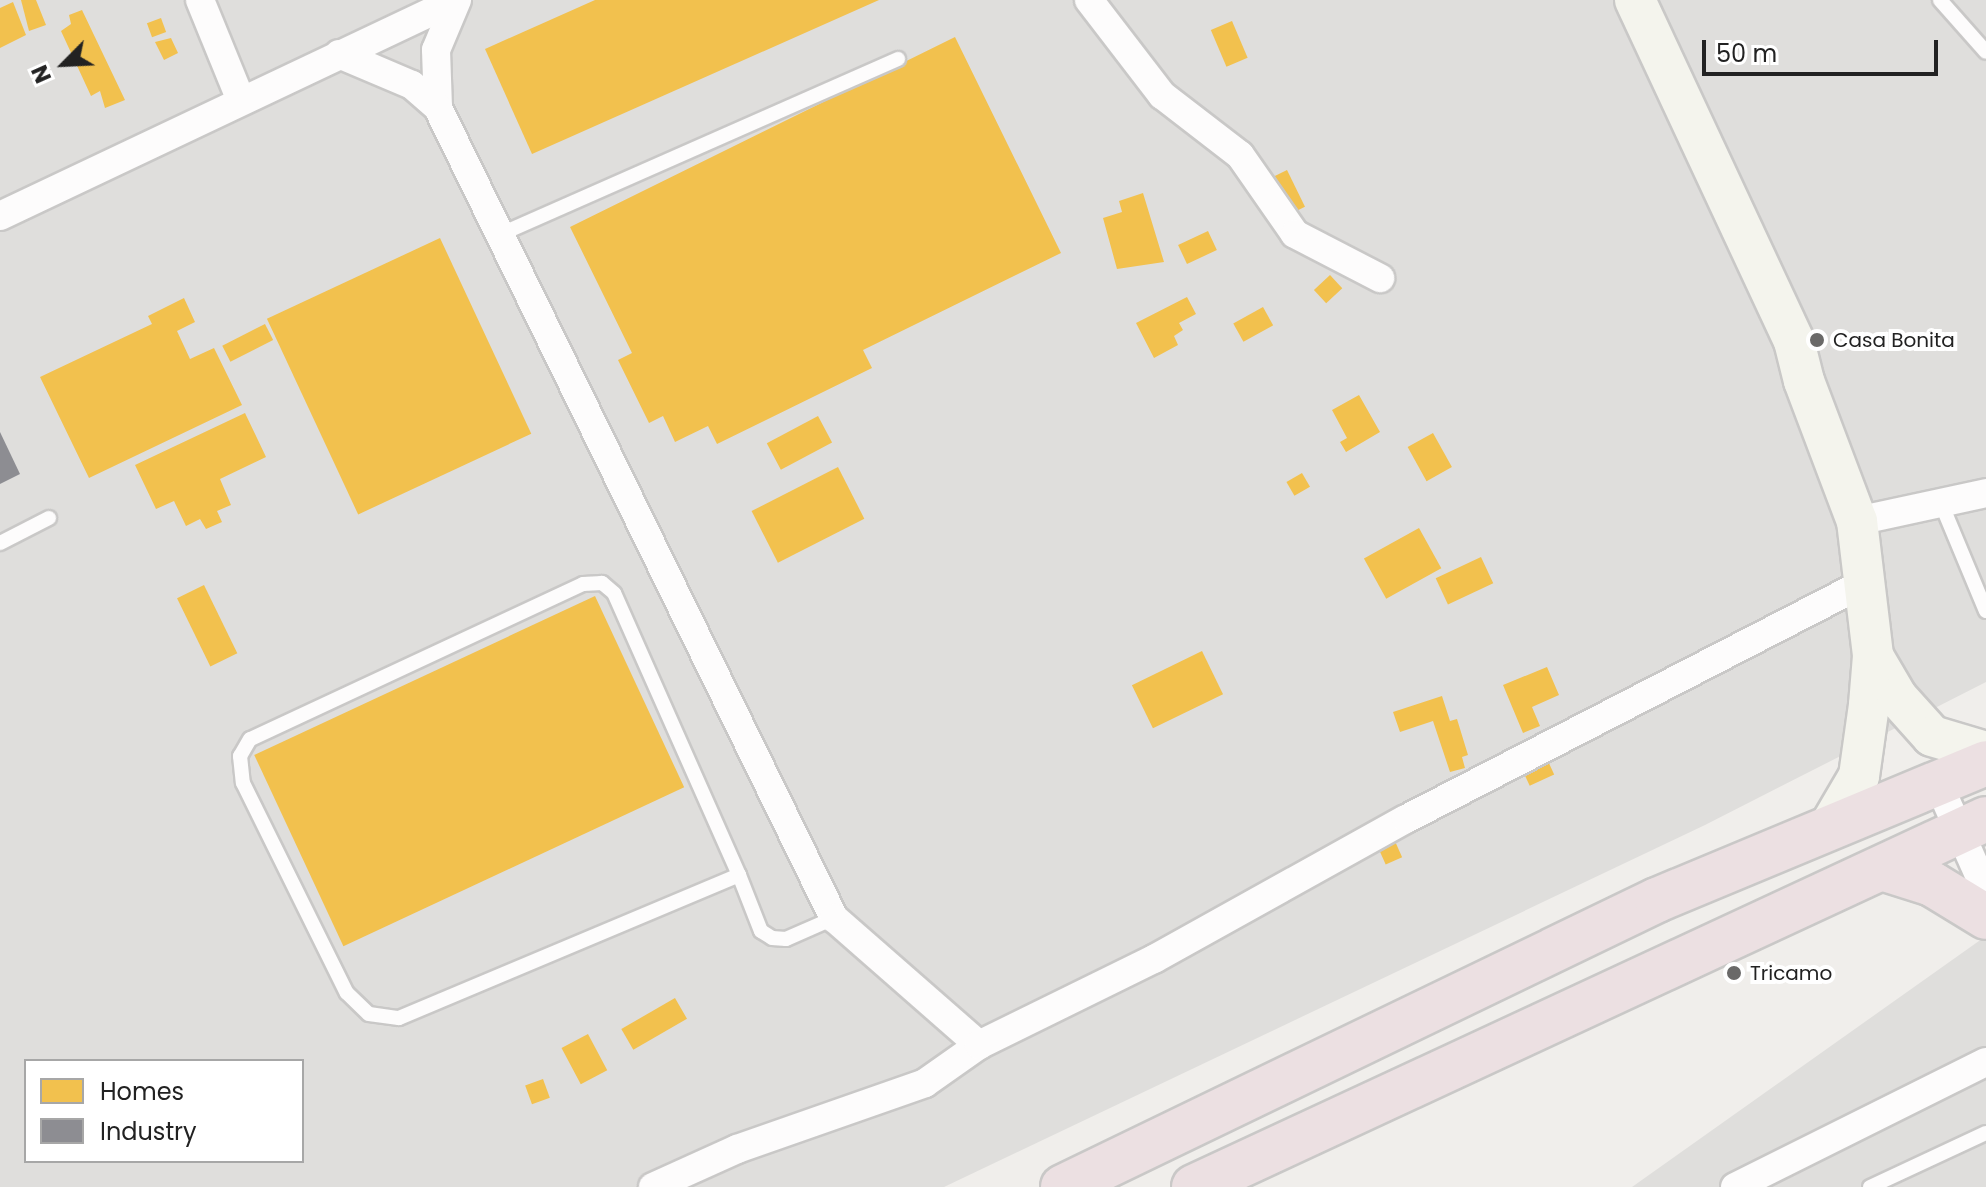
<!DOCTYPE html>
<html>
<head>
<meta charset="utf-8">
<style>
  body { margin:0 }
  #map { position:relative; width:1986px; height:1187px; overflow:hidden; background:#f0eeeb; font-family:Poppins,sans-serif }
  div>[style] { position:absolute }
  .residential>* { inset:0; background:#dfdedc }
  .homes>* { inset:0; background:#f2c14e; transform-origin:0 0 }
  .industry>* { inset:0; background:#8d8d92 }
  .roads { filter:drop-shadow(2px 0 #c9c8c7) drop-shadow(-2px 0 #c9c8c7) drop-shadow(0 2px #c9c8c7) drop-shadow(0 -2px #c9c8c7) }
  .lane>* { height:14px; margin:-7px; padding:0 7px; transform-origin:7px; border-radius:7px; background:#fdfcfc }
  .street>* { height:28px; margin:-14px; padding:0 14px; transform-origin:14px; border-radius:14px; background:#fdfcfc }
  .secondary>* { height:40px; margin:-20px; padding:0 20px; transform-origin:20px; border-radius:20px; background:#f4f4ed }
  .highway>* { height:44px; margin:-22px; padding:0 22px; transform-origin:22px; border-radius:22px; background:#ece0e2 }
  .dots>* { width:22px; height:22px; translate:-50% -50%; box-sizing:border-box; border:4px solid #fff; border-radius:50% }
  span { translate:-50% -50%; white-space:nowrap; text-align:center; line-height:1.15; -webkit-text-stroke:8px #fff; paint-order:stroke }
  .poi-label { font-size:20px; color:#222 }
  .left { translate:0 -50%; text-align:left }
  .legend { position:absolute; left:24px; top:1059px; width:280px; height:104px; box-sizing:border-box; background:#fff; border:2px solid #a7a7a7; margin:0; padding:10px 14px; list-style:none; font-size:24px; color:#222 }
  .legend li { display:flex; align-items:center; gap:16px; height:40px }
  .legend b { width:40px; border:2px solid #a7a7a7 }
  .north { position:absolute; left:24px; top:24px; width:80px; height:80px; -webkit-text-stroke:6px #fff; paint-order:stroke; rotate:246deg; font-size:22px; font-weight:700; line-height:32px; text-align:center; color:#222 }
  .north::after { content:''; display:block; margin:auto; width:28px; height:36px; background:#222; clip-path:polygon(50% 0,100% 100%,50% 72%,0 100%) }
  .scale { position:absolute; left:1702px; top:40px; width:236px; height:36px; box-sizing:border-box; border:4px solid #222; border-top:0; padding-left:10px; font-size:24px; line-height:28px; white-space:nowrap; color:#222; -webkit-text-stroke:6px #fff; paint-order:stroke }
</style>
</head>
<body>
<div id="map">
  <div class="residential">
    <i style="clip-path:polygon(evenodd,0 0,1986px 0,1986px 682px,1705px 825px,944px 1187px,0 1187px,0 0,26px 1061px,302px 1061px,302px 1161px,26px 1161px,26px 1061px)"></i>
    <i style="clip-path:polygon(1986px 936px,1986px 1187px,1632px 1187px)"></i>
  </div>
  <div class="homes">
    <i style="clip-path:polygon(21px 0,36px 0,46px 25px,29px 31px)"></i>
    <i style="clip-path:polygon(595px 0,879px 0,532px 154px,485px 49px)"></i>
    <i style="clip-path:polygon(13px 2px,26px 35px,0 48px,0 8px)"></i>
    <i style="clip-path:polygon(82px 10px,125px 100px,105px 108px,100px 91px,91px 96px,61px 31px,71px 24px,69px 15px)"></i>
    <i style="left:161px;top:18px;width:15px;height:15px;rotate:70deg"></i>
    <i style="left:1232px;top:21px;width:40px;height:23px;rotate:67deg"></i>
    <i style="clip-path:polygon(955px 37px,1061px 253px,863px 350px,872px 368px,717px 444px,708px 426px,675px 442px,663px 416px,649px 423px,618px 360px,632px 353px,570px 227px)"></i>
    <i style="clip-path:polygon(171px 38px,178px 53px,164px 60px,155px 42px)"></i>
    <i style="left:1287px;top:170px;width:41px;height:18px;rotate:64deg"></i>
    <i style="clip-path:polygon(1143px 193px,1164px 262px,1117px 269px,1103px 218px,1122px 212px,1119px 201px)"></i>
    <i style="left:1208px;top:231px;width:21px;height:33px;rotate:65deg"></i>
    <i style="left:440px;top:238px;width:216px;height:191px;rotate:65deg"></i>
    <i style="left:1330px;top:275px;width:18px;height:22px;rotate:47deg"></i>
    <i style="clip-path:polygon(1187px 297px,1196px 314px,1179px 323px,1183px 330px,1174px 336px,1178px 345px,1154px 358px,1136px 323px)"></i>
    <i style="clip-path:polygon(184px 298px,195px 322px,177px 331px,190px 359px,214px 348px,242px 405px,89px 478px,40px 377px,152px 324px,148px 316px)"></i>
    <i style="left:1263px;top:307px;width:21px;height:34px;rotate:61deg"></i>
    <i style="left:265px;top:324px;width:18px;height:48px;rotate:63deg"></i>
    <i style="clip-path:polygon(1359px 395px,1380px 432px,1346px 452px,1340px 442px,1347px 438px,1332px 410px)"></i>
    <i style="clip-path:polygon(245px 413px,266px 457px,220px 479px,231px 505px,217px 511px,222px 522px,206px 529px,200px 519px,186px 526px,174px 501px,156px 509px,135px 465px)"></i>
    <i style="left:818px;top:416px;width:30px;height:58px;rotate:62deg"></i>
    <i style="left:1433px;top:433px;width:39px;height:29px;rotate:61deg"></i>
    <i style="left:838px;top:467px;width:58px;height:97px;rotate:63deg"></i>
    <i style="left:1302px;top:473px;width:16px;height:18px;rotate:60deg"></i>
    <i style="left:1419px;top:528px;width:46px;height:63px;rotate:61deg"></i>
    <i style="left:1481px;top:557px;width:29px;height:50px;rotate:65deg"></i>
    <i style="left:204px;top:585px;width:76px;height:30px;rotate:64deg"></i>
    <i style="left:595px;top:596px;width:211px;height:376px;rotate:65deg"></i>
    <i style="left:1202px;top:651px;width:48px;height:78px;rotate:64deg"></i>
    <i style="clip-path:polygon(1547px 667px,1559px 695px,1532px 707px,1540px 726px,1523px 733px,1503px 685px)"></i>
    <i style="clip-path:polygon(1442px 696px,1450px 721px,1457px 719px,1468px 755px,1462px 757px,1465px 768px,1450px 772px,1433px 721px,1400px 732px,1393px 712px)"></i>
    <i style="left:1547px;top:759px;width:17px;height:27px;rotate:65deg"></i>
    <i style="left:1394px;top:839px;width:20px;height:18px;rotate:66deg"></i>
    <i style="left:675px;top:998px;width:24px;height:62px;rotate:60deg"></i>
    <i style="left:588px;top:1034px;width:41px;height:30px;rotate:62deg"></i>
    <i style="left:543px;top:1079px;width:20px;height:19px;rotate:70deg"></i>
  </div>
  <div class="industry">
    <i style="clip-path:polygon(0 432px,20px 474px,0 484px)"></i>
  </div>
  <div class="roads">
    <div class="lane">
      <i style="left:1940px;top:0;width:69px;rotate:48.5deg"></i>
      <i style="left:501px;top:234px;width:434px;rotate:-23.8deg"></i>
      <i style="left:1941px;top:503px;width:117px;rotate:67.4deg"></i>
      <i style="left:0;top:543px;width:55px;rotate:-27deg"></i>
      <i style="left:739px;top:875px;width:308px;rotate:-113.9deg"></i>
      <i style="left:614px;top:593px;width:16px;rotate:-140deg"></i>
      <i style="left:602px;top:583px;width:19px;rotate:177deg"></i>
      <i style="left:583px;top:584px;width:367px;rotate:155deg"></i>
      <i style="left:250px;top:739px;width:20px;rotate:120deg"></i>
      <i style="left:240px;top:756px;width:27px;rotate:84deg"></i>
      <i style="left:243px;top:783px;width:234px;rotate:63.7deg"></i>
      <i style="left:347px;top:993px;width:30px;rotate:44deg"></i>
      <i style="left:369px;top:1014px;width:30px;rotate:8deg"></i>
      <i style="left:399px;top:1018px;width:369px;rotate:-22.8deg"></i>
      <i style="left:739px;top:875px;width:60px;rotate:68.6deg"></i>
      <i style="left:761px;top:931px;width:13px;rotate:32deg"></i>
      <i style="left:772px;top:938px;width:14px;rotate:4deg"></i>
      <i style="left:786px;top:939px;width:52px;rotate:-23.6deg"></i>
      <i style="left:1870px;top:1187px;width:128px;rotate:-25deg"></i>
    </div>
    <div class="street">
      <i style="left:200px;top:0;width:106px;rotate:67.8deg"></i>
      <i style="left:457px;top:0;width:54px;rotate:112.8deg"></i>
      <i style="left:436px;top:50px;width:58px;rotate:88deg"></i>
      <i style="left:438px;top:108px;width:902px;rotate:63.95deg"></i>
      <i style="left:834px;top:918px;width:193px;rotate:41.2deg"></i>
      <i style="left:1089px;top:0;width:120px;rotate:52.5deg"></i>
      <i style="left:1162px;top:95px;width:98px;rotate:37.6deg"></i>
      <i style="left:1240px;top:155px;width:96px;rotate:55.2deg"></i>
      <i style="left:1295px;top:234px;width:96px;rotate:27.4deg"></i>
      <i style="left:339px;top:54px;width:79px;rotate:23deg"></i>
      <i style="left:412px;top:85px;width:35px;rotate:41deg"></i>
      <i style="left:0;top:216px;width:505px;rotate:-25.35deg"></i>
      <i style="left:1857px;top:521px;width:132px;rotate:-12.2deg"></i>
      <i style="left:1938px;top:783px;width:118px;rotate:66deg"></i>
      <i style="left:653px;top:1187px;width:92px;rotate:-24.3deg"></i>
      <i style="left:737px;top:1149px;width:199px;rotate:-19.3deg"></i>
      <i style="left:925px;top:1083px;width:66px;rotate:-35.1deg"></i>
      <i style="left:979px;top:1045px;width:195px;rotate:-26.2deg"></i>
      <i style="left:1154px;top:959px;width:288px;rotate:-29.1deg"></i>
      <i style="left:1406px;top:819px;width:517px;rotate:-27.26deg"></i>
      <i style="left:1735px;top:1187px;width:280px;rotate:-26.5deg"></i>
    </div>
    <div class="secondary">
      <i style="left:1635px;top:0;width:376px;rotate:65deg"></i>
      <i style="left:1794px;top:341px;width:41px;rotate:76deg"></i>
      <i style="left:1804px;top:381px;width:150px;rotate:69.3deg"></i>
      <i style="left:1857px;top:521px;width:136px;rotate:83.2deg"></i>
      <i style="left:1873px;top:656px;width:49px;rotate:94.7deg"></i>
      <i style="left:1869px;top:705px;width:72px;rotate:98deg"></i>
      <i style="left:1859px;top:776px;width:61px;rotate:120.3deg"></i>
      <i style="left:1873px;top:656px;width:48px;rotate:59.7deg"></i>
      <i style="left:1897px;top:697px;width:52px;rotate:48.1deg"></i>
      <i style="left:1932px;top:736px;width:56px;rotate:16.5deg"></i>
    </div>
    <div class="highway">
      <i style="left:1885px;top:869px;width:49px;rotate:17.7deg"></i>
      <i style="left:1932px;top:884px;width:63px;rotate:31.4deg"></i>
      <i style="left:1063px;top:1187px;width:660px;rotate:-25.79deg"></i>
      <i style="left:1657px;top:900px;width:356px;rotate:-22.6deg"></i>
      <i style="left:1194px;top:1187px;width:873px;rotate:-24.92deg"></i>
    </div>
  </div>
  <div class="dots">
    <i style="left:1817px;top:340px;background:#6a6968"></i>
    <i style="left:1734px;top:973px;background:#6a6968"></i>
  </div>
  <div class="poi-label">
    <span class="left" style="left:1833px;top:340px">Casa Bonita</span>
    <span class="left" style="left:1750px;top:973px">Tricamo</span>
  </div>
  <ul class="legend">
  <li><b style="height:22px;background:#f2c14e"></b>Homes</li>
  <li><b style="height:22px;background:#8d8d92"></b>Industry</li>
  </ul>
  <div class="north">N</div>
  <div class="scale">50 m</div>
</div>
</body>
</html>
